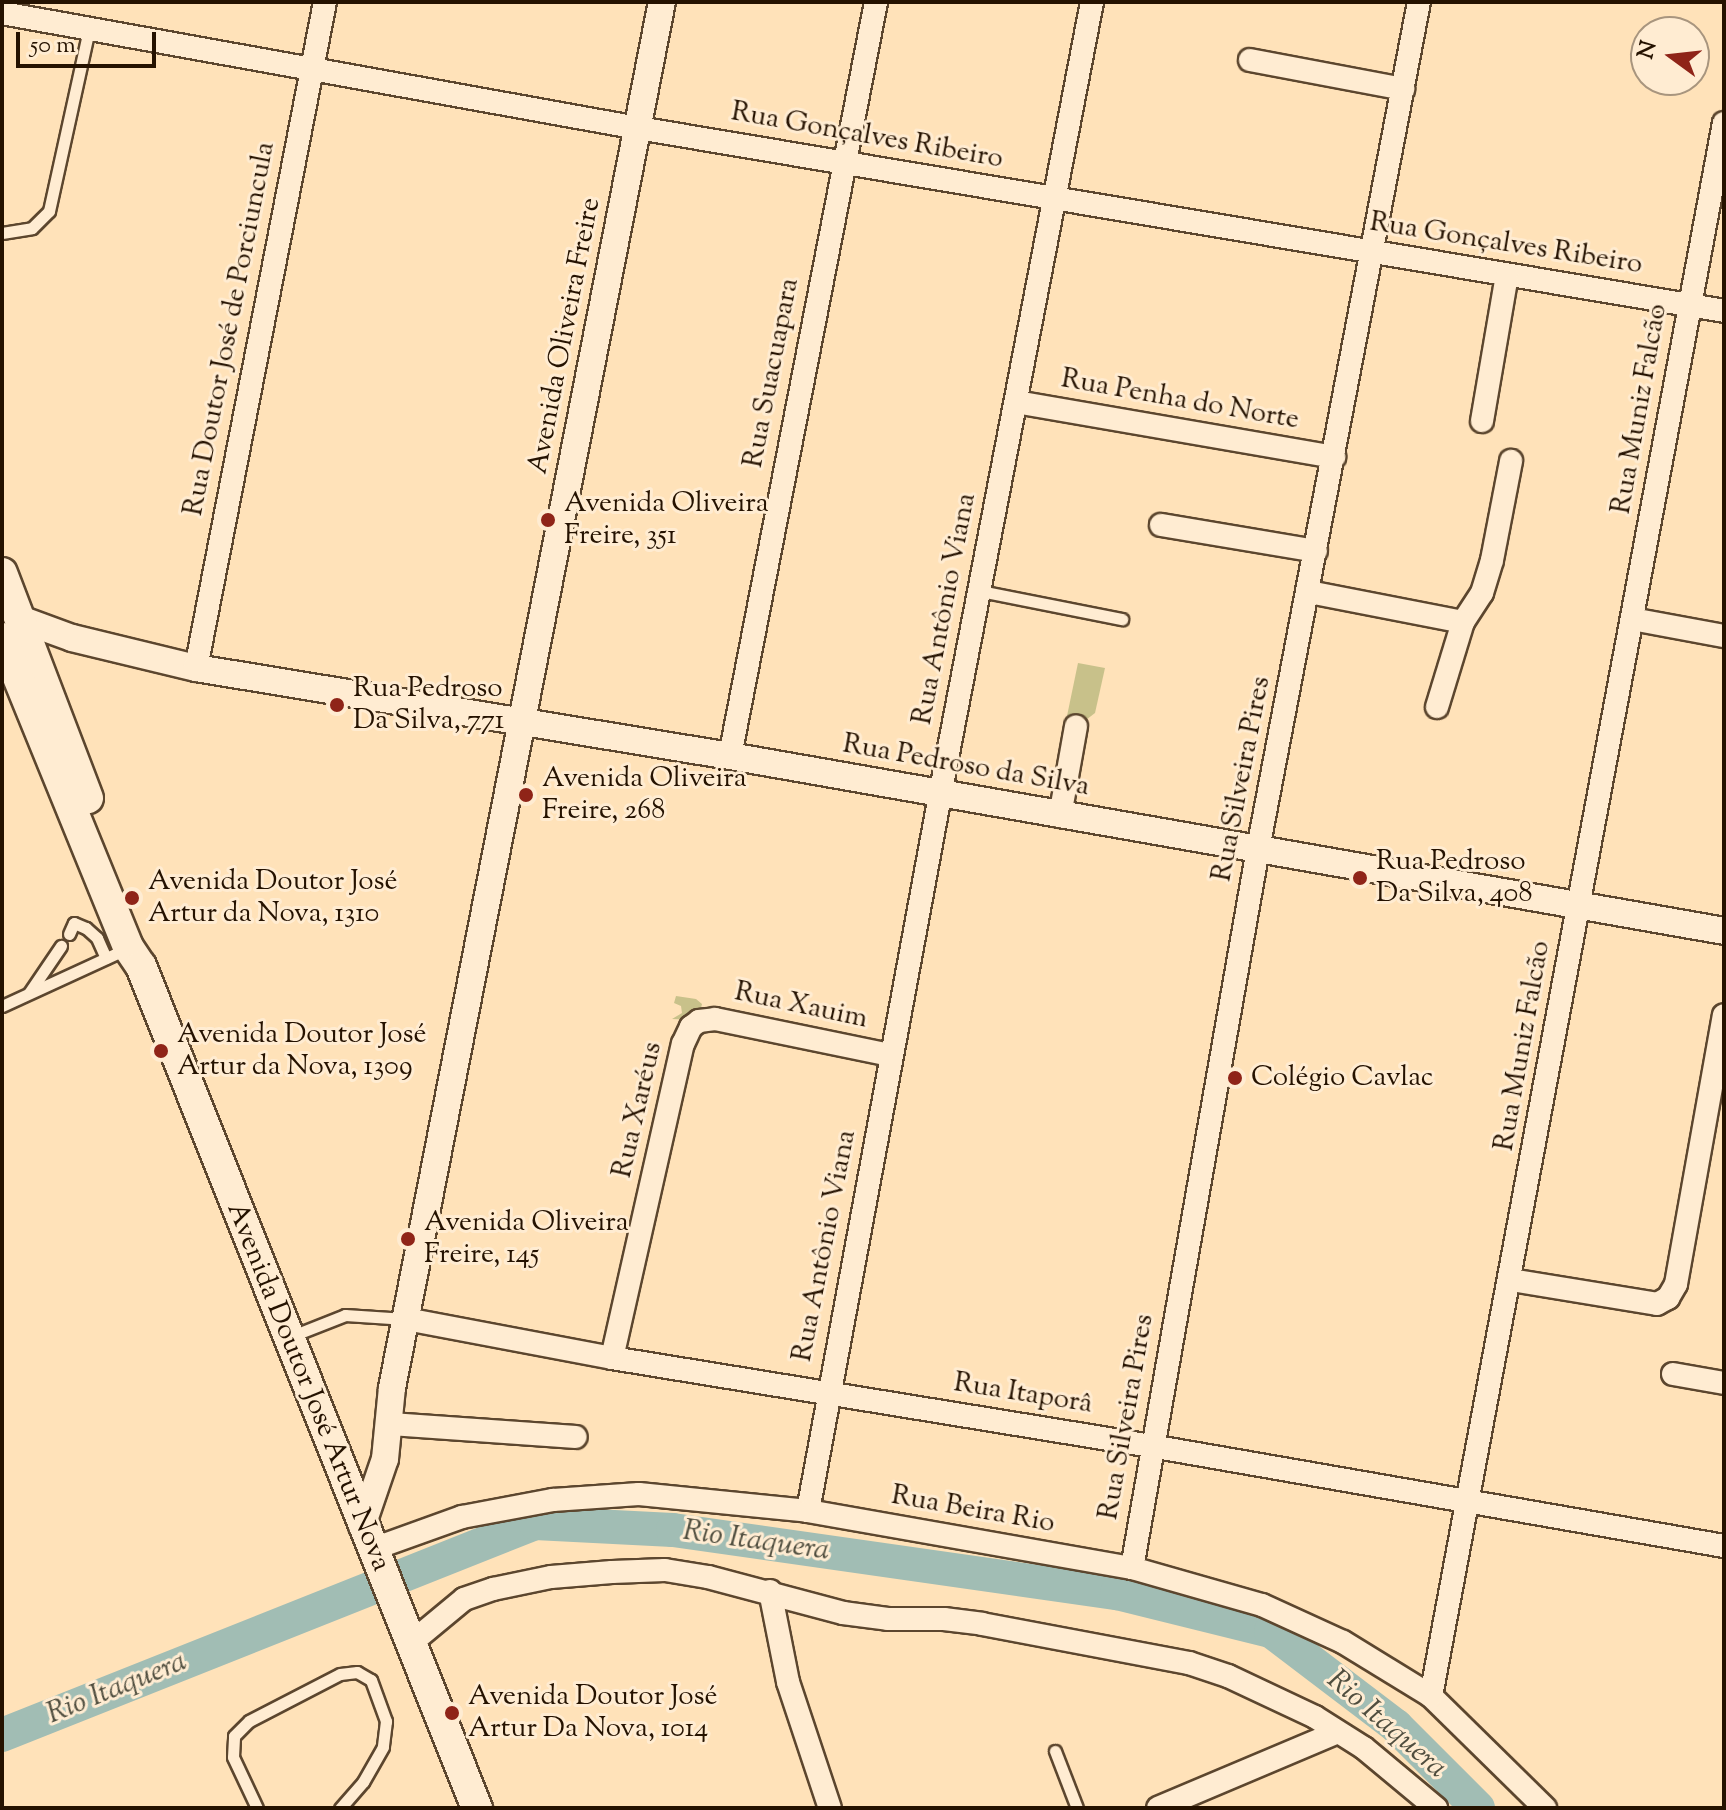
<!DOCTYPE html>
<html>
<head>
<meta charset="utf-8">
<style>
  body { margin:0 }
  #map { position:relative; width:1726px; height:1810px; overflow:hidden; background:#ffe2b9; font-family:"Sorts Mill Goudy",serif }
  div>[style] { position:absolute }
  .green>* { inset:0; background:#c8c18a }
  .river>* { height:34px; margin:-17px; padding:0 17px; transform-origin:17px; border-radius:17px; background:#a1bdb4 }
  .roads { filter:drop-shadow(2px 0 #5c462e) drop-shadow(-2px 0 #5c462e) drop-shadow(0 2px #5c462e) drop-shadow(0 -2px #5c462e) }
  .service>* { height:11px; margin:-5.5px; padding:0 5.5px; transform-origin:5.5px; border-radius:5.5px; background:#ffecd2 }
  .minor>* { height:22px; margin:-11px; padding:0 11px; transform-origin:11px; border-radius:11px; background:#ffecd2 }
  .tertiary>* { height:26px; margin:-13px; padding:0 13px; transform-origin:13px; border-radius:13px; background:#ffecd2 }
  .secondary>* { height:30px; margin:-15px; padding:0 15px; transform-origin:15px; border-radius:15px; background:#ffecd2 }
  .dots>* { width:22px; height:22px; translate:-50% -50%; box-sizing:border-box; border:4px solid #ffecd2; border-radius:50% }
  span { translate:-50% -50%; white-space:nowrap; text-align:center; line-height:1.15; -webkit-text-stroke:6px #ffecd2; paint-order:stroke }
  .street-label { font-size:28px; color:#251200 }
  .poi-label { font-size:28px; color:#251200 }
  .left { translate:0 -50%; text-align:left }
  .water-label { font-size:30px; color:#504e3f; font-style:italic }
  .frame { position:absolute; inset:0; border:4px solid #251200; pointer-events:none }
  .north { position:absolute; left:1630px; top:16px; width:80px; height:80px; box-sizing:border-box; background:#ffecd2; border:2px solid #a8957e; border-radius:50%; rotate:285deg; font-size:22px; font-weight:700; line-height:32px; text-align:center; color:#251200 }
  .north::after { content:''; display:block; margin:auto; width:28px; height:36px; background:#8f2418; clip-path:polygon(50% 0,100% 100%,50% 72%,0 100%) }
  .scale { position:absolute; left:16px; top:32px; width:140px; height:36px; box-sizing:border-box; border:4px solid #251200; border-top:0; padding-left:10px; font-size:24px; line-height:28px; white-space:nowrap; color:#251200; -webkit-text-stroke:6px #ffecd2; paint-order:stroke }
</style>
</head>
<body>
<div id="map">
  <div class="green">
    <i style="clip-path:polygon(1078px 663px,1105px 668px,1095px 713px,1082px 723px,1067px 716px)"></i>
    <i style="clip-path:polygon(676px 996px,696px 999px,702px 1004px,698px 1020px,672px 1019px,682px 1013px,681px 1006px,674px 1003px)"></i>
  </div>
  <div class="river">
    <i style="left:2px;top:1735px;width:574px;rotate:-21.69deg"></i>
    <i style="left:535px;top:1523px;width:138px;rotate:2.9deg"></i>
    <i style="left:673px;top:1530px;width:448px;rotate:8.1deg"></i>
    <i style="left:1117px;top:1593px;width:159px;rotate:13.9deg"></i>
    <i style="left:1271px;top:1631px;width:157px;rotate:37.2deg"></i>
    <i style="left:1396px;top:1726px;width:116px;rotate:45deg"></i>
  </div>
  <div class="roads">
    <div class="service">
      <i style="left:2px;top:233px;width:30px;rotate:-9deg"></i>
      <i style="left:32px;top:228px;width:24px;rotate:-45deg"></i>
      <i style="left:49px;top:211px;width:186px;rotate:-77.6deg"></i>
      <i style="left:980px;top:591px;width:145px;rotate:11.2deg"></i>
      <i style="left:69px;top:934px;width:12px;rotate:-66deg"></i>
      <i style="left:74px;top:923px;width:13px;rotate:23deg"></i>
      <i style="left:86px;top:928px;width:15px;rotate:42deg"></i>
      <i style="left:97px;top:938px;width:22px;rotate:66deg"></i>
      <i style="left:29px;top:993px;width:57px;rotate:-55.8deg"></i>
      <i style="left:2px;top:1006px;width:139px;rotate:-24.7deg"></i>
      <i style="left:292px;top:1336px;width:57px;rotate:-21.6deg"></i>
      <i style="left:345px;top:1315px;width:61px;rotate:3.8deg"></i>
      <i style="left:1055px;top:1751px;width:61px;rotate:68.9deg"></i>
      <i style="left:257px;top:1808px;width:56px;rotate:-115.2deg"></i>
      <i style="left:233px;top:1757px;width:21px;rotate:-87deg"></i>
      <i style="left:234px;top:1736px;width:21px;rotate:-45deg"></i>
      <i style="left:249px;top:1721px;width:102px;rotate:-27.3deg"></i>
      <i style="left:340px;top:1674px;width:17px;rotate:-7deg"></i>
      <i style="left:357px;top:1672px;width:16px;rotate:30deg"></i>
      <i style="left:371px;top:1680px;width:44px;rotate:69.9deg"></i>
      <i style="left:386px;top:1721px;width:26px;rotate:97deg"></i>
      <i style="left:383px;top:1747px;width:40px;rotate:119.7deg"></i>
      <i style="left:363px;top:1782px;width:35px;rotate:131deg"></i>
    </div>
    <div class="minor">
      <i style="left:2px;top:13px;width:646px;rotate:10.25deg"></i>
      <i style="left:638px;top:128px;width:1101px;rotate:9.56deg"></i>
      <i style="left:1250px;top:60px;width:156px;rotate:10.7deg"></i>
      <i style="left:1016px;top:402px;width:323px;rotate:9.8deg"></i>
      <i style="left:1482px;top:421px;width:148px;rotate:-80.3deg"></i>
      <i style="left:1161px;top:525px;width:157px;rotate:9.5deg"></i>
      <i style="left:1309px;top:592px;width:157px;rotate:11deg"></i>
      <i style="left:1463px;top:622px;width:35px;rotate:-57deg"></i>
      <i style="left:1482px;top:593px;width:34px;rotate:-73deg"></i>
      <i style="left:1492px;top:560px;width:101px;rotate:-79.1deg"></i>
      <i style="left:1632px;top:619px;width:94px;rotate:10.5deg"></i>
      <i style="left:196px;top:668px;width:678px;rotate:-79.04deg"></i>
      <i style="left:1437px;top:707px;width:89px;rotate:-73deg"></i>
      <i style="left:730px;top:756px;width:768px;rotate:-79.04deg"></i>
      <i style="left:1060px;top:816px;width:91px;rotate:-79.9deg"></i>
      <i style="left:1511px;top:1280px;width:148px;rotate:9.3deg"></i>
      <i style="left:1657px;top:1304px;width:13px;rotate:-29deg"></i>
      <i style="left:1668px;top:1298px;width:16px;rotate:-60deg"></i>
      <i style="left:1676px;top:1284px;width:273px;rotate:-79.9deg"></i>
      <i style="left:406px;top:1319px;width:210px;rotate:10.7deg"></i>
      <i style="left:612px;top:1358px;width:546px;rotate:9.27deg"></i>
      <i style="left:1151px;top:1446px;width:582px;rotate:9.9deg"></i>
      <i style="left:612px;top:1358px;width:322px;rotate:-77.3deg"></i>
      <i style="left:683px;top:1044px;width:19px;rotate:-65deg"></i>
      <i style="left:691px;top:1027px;width:10px;rotate:-37deg"></i>
      <i style="left:699px;top:1021px;width:16px;rotate:-7deg"></i>
      <i style="left:715px;top:1019px;width:180px;rotate:11.6deg"></i>
      <i style="left:1673px;top:1374px;width:52px;rotate:10deg"></i>
      <i style="left:391px;top:1424px;width:185px;rotate:4deg"></i>
      <i style="left:808px;top:1511px;width:728px;rotate:-79.55deg"></i>
      <i style="left:940px;top:795px;width:807px;rotate:-79.15deg"></i>
      <i style="left:373px;top:1549px;width:95px;rotate:-19.8deg"></i>
      <i style="left:462px;top:1517px;width:93px;rotate:-10.6deg"></i>
      <i style="left:553px;top:1500px;width:86px;rotate:-4deg"></i>
      <i style="left:639px;top:1494px;width:170px;rotate:5.7deg"></i>
      <i style="left:808px;top:1511px;width:329px;rotate:10deg"></i>
      <i style="left:1132px;top:1568px;width:135px;rotate:15.9deg"></i>
      <i style="left:1262px;top:1605px;width:89px;rotate:24.6deg"></i>
      <i style="left:1343px;top:1642px;width:103px;rotate:31.5deg"></i>
      <i style="left:1431px;top:1696px;width:160px;rotate:44.5deg"></i>
      <i style="left:1132px;top:1568px;width:730px;rotate:-80.06deg"></i>
      <i style="left:1258px;top:849px;width:862px;rotate:-79.24deg"></i>
      <i style="left:770px;top:1591px;width:93px;rotate:78.8deg"></i>
      <i style="left:788px;top:1682px;width:133px;rotate:71.6deg"></i>
      <i style="left:411px;top:1643px;width:69px;rotate:-39.7deg"></i>
      <i style="left:464px;top:1599px;width:31px;rotate:-19deg"></i>
      <i style="left:493px;top:1589px;width:59px;rotate:-11.7deg"></i>
      <i style="left:551px;top:1577px;width:61px;rotate:-4.7deg"></i>
      <i style="left:612px;top:1572px;width:53px;rotate:-2.2deg"></i>
      <i style="left:665px;top:1570px;width:44px;rotate:9.2deg"></i>
      <i style="left:708px;top:1577px;width:140px;rotate:14.9deg"></i>
      <i style="left:843px;top:1613px;width:45px;rotate:7.6deg"></i>
      <i style="left:888px;top:1619px;width:56px"></i>
      <i style="left:944px;top:1619px;width:38px;rotate:7deg"></i>
      <i style="left:982px;top:1624px;width:211px;rotate:10.7deg"></i>
      <i style="left:1189px;top:1663px;width:41px;rotate:18.4deg"></i>
      <i style="left:1228px;top:1676px;width:96px;rotate:25.2deg"></i>
      <i style="left:1315px;top:1717px;width:58px;rotate:32.3deg"></i>
      <i style="left:1364px;top:1748px;width:94px;rotate:39.8deg"></i>
      <i style="left:1431px;top:1696px;width:1600px;rotate:-79.45deg"></i>
      <i style="left:1158px;top:1808px;width:195px;rotate:-22.9deg"></i>
    </div>
    <div class="tertiary">
      <i style="left:20px;top:619px;width:55px;rotate:20.1deg"></i>
      <i style="left:72px;top:638px;width:128px;rotate:13.6deg"></i>
      <i style="left:196px;top:668px;width:541px;rotate:9.36deg"></i>
      <i style="left:730px;top:756px;width:1009px;rotate:9.98deg"></i>
      <i style="left:362px;top:1526px;width:71px;rotate:-71.1deg"></i>
      <i style="left:385px;top:1459px;width:71px;rotate:-84.4deg"></i>
      <i style="left:392px;top:1388px;width:1412px;rotate:-78.98deg"></i>
    </div>
    <div class="secondary">
      <i style="left:2px;top:573px;width:241px;rotate:69.1deg"></i>
      <i style="left:2px;top:638px;width:334px;rotate:67.8deg"></i>
      <i style="left:128px;top:947px;width:23px;rotate:56deg"></i>
      <i style="left:141px;top:966px;width:907px;rotate:68.25deg"></i>
    </div>
  </div>
  <div class="dots">
    <i style="left:548px;top:520px;background:#8f2418"></i>
    <i style="left:337px;top:705px;background:#8f2418"></i>
    <i style="left:526px;top:795px;background:#8f2418"></i>
    <i style="left:1360px;top:878px;background:#8f2418"></i>
    <i style="left:132px;top:898px;background:#8f2418"></i>
    <i style="left:161px;top:1051px;background:#8f2418"></i>
    <i style="left:1235px;top:1078px;background:#8f2418"></i>
    <i style="left:408px;top:1239px;background:#8f2418"></i>
    <i style="left:452px;top:1713px;background:#8f2418"></i>
  </div>
  <div class="street-label">
    <span style="left:867px;top:136px;rotate:10deg">Rua Gonçalves Ribeiro</span>
    <span style="left:1506px;top:244px;rotate:9deg">Rua Gonçalves Ribeiro</span>
    <span style="left:230px;top:329px;rotate:-79deg">Rua Doutor José de Porciuncula</span>
    <span style="left:565px;top:336px;rotate:-79deg">Avenida Oliveira Freire</span>
    <span style="left:772px;top:373px;rotate:-79deg">Rua Suacuapara</span>
    <span style="left:1180px;top:400px;rotate:10deg">Rua Penha do Norte</span>
    <span style="left:1640px;top:409px;rotate:-80deg">Rua Muniz Falcão</span>
    <span style="left:945px;top:609px;rotate:-79deg">Rua Antônio Viana</span>
    <span style="left:966px;top:766px;rotate:10deg">Rua Pedroso da Silva</span>
    <span style="left:1242px;top:779px;rotate:-79deg">Rua Silveira Pires</span>
    <span style="left:801px;top:1006px;rotate:12deg">Rua Xauim</span>
    <span style="left:1523px;top:1046px;rotate:-80deg">Rua Muniz Falcão</span>
    <span style="left:638px;top:1110px;rotate:-77deg">Rua Xaréus</span>
    <span style="left:825px;top:1246px;rotate:-79deg">Rua Antônio Viana</span>
    <span style="left:308px;top:1387px;rotate:68deg">Avenida Doutor José Artur Nova</span>
    <span style="left:1023px;top:1394px;rotate:9deg">Rua Itaporâ</span>
    <span style="left:1127px;top:1417px;rotate:-80deg">Rua Silveira Pires</span>
    <span style="left:973px;top:1510px;rotate:10deg">Rua Beira Rio</span>
  </div>
  <div class="poi-label">
    <span class="left" style="left:564px;top:520px">Avenida Oliveira<br>Freire, 351</span>
    <span class="left" style="left:353px;top:705px">Rua Pedroso<br>Da Silva, 771</span>
    <span class="left" style="left:542px;top:795px">Avenida Oliveira<br>Freire, 268</span>
    <span class="left" style="left:1376px;top:878px">Rua Pedroso<br>Da Silva, 408</span>
    <span class="left" style="left:148px;top:898px">Avenida Doutor José<br>Artur da Nova, 1310</span>
    <span class="left" style="left:177px;top:1051px">Avenida Doutor José<br>Artur da Nova, 1309</span>
    <span class="left" style="left:1251px;top:1078px">Colégio Cavlac</span>
    <span class="left" style="left:424px;top:1239px">Avenida Oliveira<br>Freire, 145</span>
    <span class="left" style="left:468px;top:1713px">Avenida Doutor José<br>Artur Da Nova, 1014</span>
  </div>
  <div class="water-label">
    <span style="left:756px;top:1542px;rotate:8deg">Rio Itaquera</span>
    <span style="left:117px;top:1689px;rotate:-22deg">Rio Itaquera</span>
    <span style="left:1386px;top:1725px;rotate:41deg">Rio Itaquera</span>
  </div>
  <div class="frame"></div>
  <div class="north">N</div>
  <div class="scale">50 m</div>
</div>
</body>
</html>
